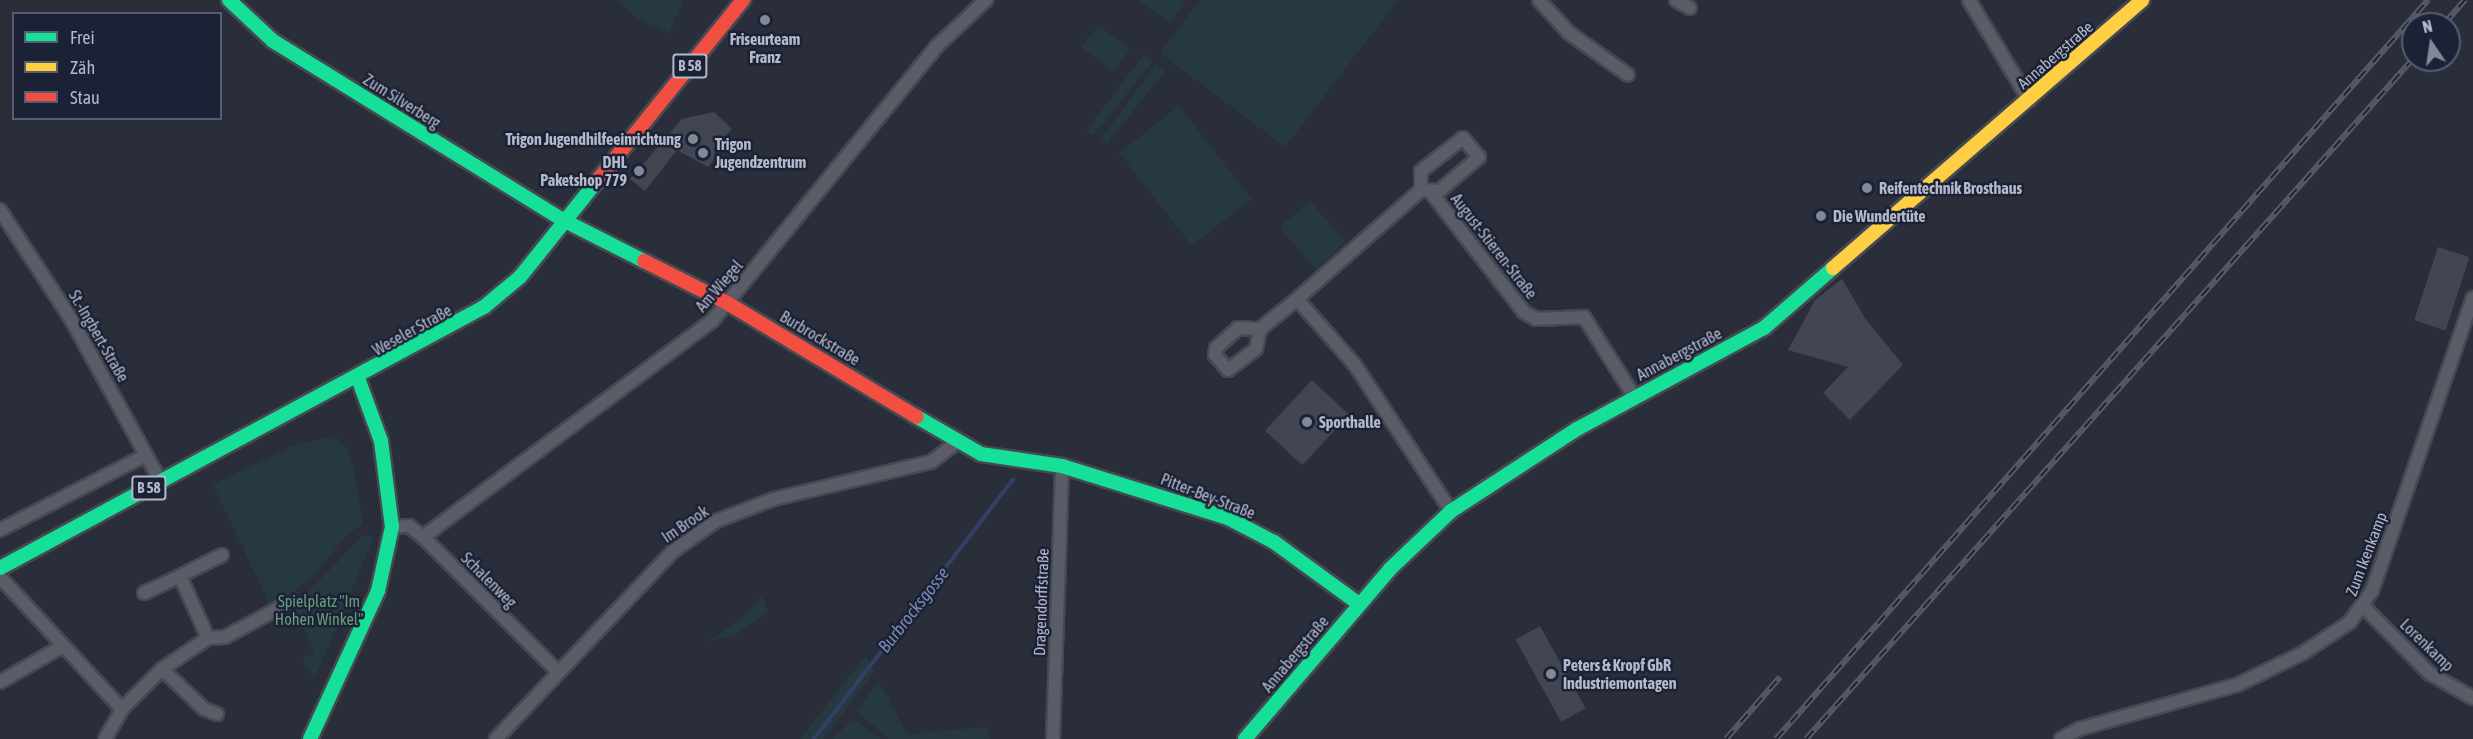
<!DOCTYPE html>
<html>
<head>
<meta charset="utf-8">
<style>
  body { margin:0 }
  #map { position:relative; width:2473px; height:739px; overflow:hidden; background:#292e3a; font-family:"Asap Condensed",sans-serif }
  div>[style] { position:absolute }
  .green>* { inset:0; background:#263840; transform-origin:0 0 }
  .stream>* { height:4px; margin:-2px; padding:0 2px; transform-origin:2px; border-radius:2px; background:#344063 }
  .building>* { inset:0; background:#424650; transform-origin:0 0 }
  .roads { filter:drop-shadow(2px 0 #464952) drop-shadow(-2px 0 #464952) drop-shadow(0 2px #464952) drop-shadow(0 -2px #464952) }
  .street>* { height:12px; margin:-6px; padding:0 6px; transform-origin:6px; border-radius:6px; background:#5a5c67 }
  .fast>* { height:14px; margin:-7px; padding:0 7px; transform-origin:7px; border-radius:7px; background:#16e098 }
  .slow>* { height:14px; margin:-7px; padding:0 7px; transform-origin:7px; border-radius:7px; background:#ffcf43 }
  .jam>* { height:14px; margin:-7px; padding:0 7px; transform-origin:7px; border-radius:7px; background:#f24e42 }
  .rail>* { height:6px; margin-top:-3px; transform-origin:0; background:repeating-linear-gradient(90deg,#1c2235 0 11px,#585b65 0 22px); box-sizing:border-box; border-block:2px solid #585b65 }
  .dots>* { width:16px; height:16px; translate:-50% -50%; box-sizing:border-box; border:3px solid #1c2235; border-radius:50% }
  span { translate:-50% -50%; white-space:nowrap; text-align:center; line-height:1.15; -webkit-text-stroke:5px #1c2235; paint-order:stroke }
  .shield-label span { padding:2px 4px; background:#1c2235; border:2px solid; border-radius:4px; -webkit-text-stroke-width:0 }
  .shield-label { font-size:15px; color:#b3b8ca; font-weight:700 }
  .poi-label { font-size:16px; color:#b3b8ca; font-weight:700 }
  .right { translate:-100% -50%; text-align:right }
  .left { translate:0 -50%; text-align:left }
  .street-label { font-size:16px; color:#b3b8ca }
  .park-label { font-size:16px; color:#699d7e }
  .water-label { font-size:18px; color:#7988b3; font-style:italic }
  .legend { position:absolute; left:12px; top:12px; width:210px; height:108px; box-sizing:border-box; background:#1c2235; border:2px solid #585e71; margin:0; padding:8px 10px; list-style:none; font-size:18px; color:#b3b8ca }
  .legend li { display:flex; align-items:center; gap:12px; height:30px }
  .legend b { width:30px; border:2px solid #585e71 }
  .north { position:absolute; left:2401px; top:12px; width:60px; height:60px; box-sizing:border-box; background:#1c2235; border:2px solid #585e71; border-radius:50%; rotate:347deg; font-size:16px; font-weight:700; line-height:24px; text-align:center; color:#b3b8ca }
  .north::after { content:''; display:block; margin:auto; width:21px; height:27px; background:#838898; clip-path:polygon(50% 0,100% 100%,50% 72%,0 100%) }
</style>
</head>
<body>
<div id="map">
  <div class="green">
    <i style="clip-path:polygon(617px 0,684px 0,669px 33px,635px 17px)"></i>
    <i style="clip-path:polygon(1139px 0,1187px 0,1170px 23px)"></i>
    <i style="clip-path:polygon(1200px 0,1398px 0,1285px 147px,1160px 53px)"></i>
    <i style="left:1098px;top:25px;width:40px;height:28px;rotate:37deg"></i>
    <i style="clip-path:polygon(1144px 54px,1153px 61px,1093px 136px,1086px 131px)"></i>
    <i style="clip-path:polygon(1156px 64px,1165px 71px,1107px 144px,1101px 139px)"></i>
    <i style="left:1179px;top:106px;width:118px;height:76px;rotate:52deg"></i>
    <i style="left:1310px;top:201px;width:55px;height:40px;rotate:49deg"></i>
    <i style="clip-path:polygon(335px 436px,347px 450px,354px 470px,363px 523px,346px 536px,315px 574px,272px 609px,213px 485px,292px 446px)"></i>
    <i style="clip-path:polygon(364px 535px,374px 537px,314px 680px,302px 660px,315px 652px,293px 607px)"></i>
    <i style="clip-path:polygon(762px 596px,768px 611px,764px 615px,734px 635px,708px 641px,739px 621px)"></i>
    <i style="clip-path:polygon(866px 655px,874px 672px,824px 739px,800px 739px)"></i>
    <i style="clip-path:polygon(879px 681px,907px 734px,986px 727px,990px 739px,889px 739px,856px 711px)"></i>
    <i style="clip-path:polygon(853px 719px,881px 739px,833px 739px)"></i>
  </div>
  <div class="stream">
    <i style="left:814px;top:739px;width:327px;rotate:-52.5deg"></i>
  </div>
  <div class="building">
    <i style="clip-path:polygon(714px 112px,732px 129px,714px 148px,715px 157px,708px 167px,677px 150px,645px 191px,630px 179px,682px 119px)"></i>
    <i style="left:2438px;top:247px;width:33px;height:77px;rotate:18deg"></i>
    <i style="clip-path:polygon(1842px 279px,1865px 318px,1903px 365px,1850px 420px,1823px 393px,1848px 367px,1788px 350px,1815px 300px)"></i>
    <i style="left:1312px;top:380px;width:51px;height:69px;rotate:43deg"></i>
    <i style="left:1540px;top:626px;width:94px;height:28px;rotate:61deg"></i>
  </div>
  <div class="roads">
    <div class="street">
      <i style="left:1539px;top:0;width:45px;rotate:47.7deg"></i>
      <i style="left:1569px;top:33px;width:72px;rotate:35.4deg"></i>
      <i style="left:1676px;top:0;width:16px;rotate:30deg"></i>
      <i style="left:1969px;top:0;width:117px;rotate:59deg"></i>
      <i style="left:1421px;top:190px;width:19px;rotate:-90deg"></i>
      <i style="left:1421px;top:171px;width:53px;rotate:-38.2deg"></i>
      <i style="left:1463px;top:138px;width:25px;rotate:50deg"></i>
      <i style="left:1479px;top:157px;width:52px;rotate:139.6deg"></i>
      <i style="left:1439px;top:191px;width:18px;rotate:-177deg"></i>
      <i style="left:1421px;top:190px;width:165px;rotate:138.7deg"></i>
      <i style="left:1297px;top:299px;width:88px;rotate:48.7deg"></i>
      <i style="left:1355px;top:365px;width:175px;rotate:56.7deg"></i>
      <i style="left:1430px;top:191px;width:153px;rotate:52.2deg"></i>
      <i style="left:1524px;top:312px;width:14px;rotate:30deg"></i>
      <i style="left:1536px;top:319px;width:48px;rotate:-2.4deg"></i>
      <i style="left:1584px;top:317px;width:93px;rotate:57.7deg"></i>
      <i style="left:0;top:210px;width:130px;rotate:56.9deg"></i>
      <i style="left:71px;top:319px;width:186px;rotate:61.1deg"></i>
      <i style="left:1260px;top:329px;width:20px;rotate:101deg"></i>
      <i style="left:1256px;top:349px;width:35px;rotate:143deg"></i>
      <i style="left:1228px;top:370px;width:20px;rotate:-131deg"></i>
      <i style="left:1215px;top:355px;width:7px;rotate:-82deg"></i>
      <i style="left:1216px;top:348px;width:30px;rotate:-42deg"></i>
      <i style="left:1238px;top:328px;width:22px;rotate:3deg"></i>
      <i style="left:1260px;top:329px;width:48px;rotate:-39deg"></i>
      <i style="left:392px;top:527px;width:17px;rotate:-3deg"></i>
      <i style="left:409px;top:526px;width:18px;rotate:38deg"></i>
      <i style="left:423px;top:537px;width:190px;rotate:45deg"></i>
      <i style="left:0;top:530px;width:164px;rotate:-27.2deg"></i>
      <i style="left:423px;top:537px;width:361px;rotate:-36.8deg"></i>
      <i style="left:712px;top:321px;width:354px;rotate:-50.7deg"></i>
      <i style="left:936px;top:47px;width:69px;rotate:-43.2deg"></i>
      <i style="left:0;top:577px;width:180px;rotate:47.3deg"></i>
      <i style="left:144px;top:593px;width:40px;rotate:-25deg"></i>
      <i style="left:2364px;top:607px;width:93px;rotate:45.4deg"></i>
      <i style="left:2429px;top:673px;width:51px;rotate:29.6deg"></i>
      <i style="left:208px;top:638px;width:68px;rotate:-114.3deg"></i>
      <i style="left:180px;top:576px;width:47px;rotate:-26.6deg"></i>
      <i style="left:162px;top:669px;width:58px;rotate:43.6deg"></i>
      <i style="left:204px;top:709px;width:14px;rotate:21deg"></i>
      <i style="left:0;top:682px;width:70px;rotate:-29.8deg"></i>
      <i style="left:105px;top:739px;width:34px;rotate:-60deg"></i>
      <i style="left:122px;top:709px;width:57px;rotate:-45deg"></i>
      <i style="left:162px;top:669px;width:55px;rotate:-34deg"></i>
      <i style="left:208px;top:638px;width:17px;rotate:-3deg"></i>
      <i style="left:225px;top:637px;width:66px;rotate:-28.1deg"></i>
      <i style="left:496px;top:739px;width:258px;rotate:-46.7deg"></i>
      <i style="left:673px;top:551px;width:52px;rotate:-34.9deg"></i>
      <i style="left:716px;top:521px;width:62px;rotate:-20.8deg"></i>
      <i style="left:774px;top:499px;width:161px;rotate:-13.3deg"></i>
      <i style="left:931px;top:462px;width:34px;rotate:-37deg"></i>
      <i style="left:1053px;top:739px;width:273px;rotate:-88.1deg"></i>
      <i style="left:2061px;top:739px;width:21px;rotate:-29deg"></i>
      <i style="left:2079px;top:729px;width:164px;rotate:-15.6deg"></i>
      <i style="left:2237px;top:685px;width:73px;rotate:-25.9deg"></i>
      <i style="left:2303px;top:653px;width:56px;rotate:-33.4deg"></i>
      <i style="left:2350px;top:622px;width:38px;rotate:-55deg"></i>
      <i style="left:2372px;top:591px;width:310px;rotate:-71deg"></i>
    </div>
    <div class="fast">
      <i style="left:229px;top:0;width:60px;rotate:43deg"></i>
      <i style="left:273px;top:41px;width:343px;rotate:31.7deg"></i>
      <i style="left:565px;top:221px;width:89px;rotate:26.9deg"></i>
      <i style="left:917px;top:417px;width:74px;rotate:30deg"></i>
      <i style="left:981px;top:454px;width:82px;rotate:8.4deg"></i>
      <i style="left:1062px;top:466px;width:174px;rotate:17.4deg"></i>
      <i style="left:1228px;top:518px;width:52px;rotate:27.6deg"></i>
      <i style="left:1274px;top:542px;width:105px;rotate:36.1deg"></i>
      <i style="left:0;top:568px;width:550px;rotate:-28.34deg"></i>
      <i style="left:484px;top:307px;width:47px;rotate:-39.8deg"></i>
      <i style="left:520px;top:277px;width:123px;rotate:-51.3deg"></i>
      <i style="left:310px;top:739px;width:163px;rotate:-65.3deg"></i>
      <i style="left:378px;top:591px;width:66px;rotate:-77.7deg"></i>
      <i style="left:392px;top:527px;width:87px;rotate:-97.3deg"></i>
      <i style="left:381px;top:441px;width:67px;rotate:-110.1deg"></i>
      <i style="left:1245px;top:739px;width:225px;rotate:-49.5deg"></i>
      <i style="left:1391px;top:568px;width:83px;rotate:-43.5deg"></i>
      <i style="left:1451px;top:511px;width:150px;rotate:-33.1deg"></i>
      <i style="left:1577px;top:429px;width:213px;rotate:-28.4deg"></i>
      <i style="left:1764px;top:328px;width:91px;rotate:-41deg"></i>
    </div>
    <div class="slow">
      <i style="left:1833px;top:268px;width:409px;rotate:-40.9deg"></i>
    </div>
    <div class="jam">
      <i style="left:597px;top:181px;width:233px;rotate:-51.1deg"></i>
      <i style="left:644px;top:261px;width:95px;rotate:26.8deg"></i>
      <i style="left:729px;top:304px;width:219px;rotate:31deg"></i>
    </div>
  </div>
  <div class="rail">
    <i style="left:2444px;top:24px;width:32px;rotate:-49deg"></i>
    <i style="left:1726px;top:739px;width:82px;rotate:-48.9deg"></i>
    <i style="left:1776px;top:739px;width:986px;rotate:-48.58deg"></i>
    <i style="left:1806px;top:739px;width:912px;rotate:-48.25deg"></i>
  </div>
  <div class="dots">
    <i style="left:765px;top:20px;background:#838898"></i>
    <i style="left:693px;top:139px;background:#838898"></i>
    <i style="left:703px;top:153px;background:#838898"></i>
    <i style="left:639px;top:171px;background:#838898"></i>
    <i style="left:1867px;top:188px;background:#838898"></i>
    <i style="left:1821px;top:216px;background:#838898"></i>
    <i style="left:1307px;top:422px;background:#838898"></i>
    <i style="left:1551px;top:674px;background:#838898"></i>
  </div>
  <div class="shield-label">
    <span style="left:690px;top:66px">B 58</span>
    <span style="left:149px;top:488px">B 58</span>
  </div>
  <div class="poi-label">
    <span style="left:765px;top:48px">Friseurteam<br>Franz</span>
    <span class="right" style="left:681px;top:139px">Trigon Jugendhilfeeinrichtung</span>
    <span class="left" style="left:715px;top:153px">Trigon<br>Jugendzentrum</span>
    <span class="right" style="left:627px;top:171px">DHL<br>Paketshop 779</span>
    <span class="left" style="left:1879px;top:188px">Reifentechnik Brosthaus</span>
    <span class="left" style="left:1833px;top:216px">Die Wundertüte</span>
    <span class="left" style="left:1319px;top:422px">Sporthalle</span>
    <span class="left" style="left:1563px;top:674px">Peters &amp; Kropf GbR<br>Industriemontagen</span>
  </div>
  <div class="street-label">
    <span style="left:2055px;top:55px;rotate:-41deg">Annabergstraße</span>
    <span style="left:402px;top:101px;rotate:32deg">Zum Silverberg</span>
    <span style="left:1494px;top:246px;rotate:52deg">August-Stieren-Straße</span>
    <span style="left:719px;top:286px;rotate:-49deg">Am Wiegel</span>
    <span style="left:412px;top:330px;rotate:-29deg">Weseler Straße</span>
    <span style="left:99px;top:336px;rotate:60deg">St.-Ingbert-Straße</span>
    <span style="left:820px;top:338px;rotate:31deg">Burbrockstraße</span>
    <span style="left:1679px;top:354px;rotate:-28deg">Annabergstraße</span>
    <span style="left:1208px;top:496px;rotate:21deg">Pitter-Bey-Straße</span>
    <span style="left:685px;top:524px;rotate:-34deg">Im Brook</span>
    <span style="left:2366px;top:554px;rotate:-69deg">Zum Ikenkamp</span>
    <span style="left:489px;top:580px;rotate:45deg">Schalenweg</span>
    <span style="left:1041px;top:602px;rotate:-88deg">Dragendorffstraße</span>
    <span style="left:2427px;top:645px;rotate:44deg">Lorenkamp</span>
    <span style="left:1295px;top:654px;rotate:-50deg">Annabergstraße</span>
  </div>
  <div class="park-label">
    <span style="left:319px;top:610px">Spielplatz "Im<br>Hohen Winkel"</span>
  </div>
  <div class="water-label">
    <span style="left:914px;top:610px;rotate:-52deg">Burbrocksgosse</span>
  </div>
  <ul class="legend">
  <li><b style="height:8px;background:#16e098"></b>Frei</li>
  <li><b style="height:8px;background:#ffcf43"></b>Zäh</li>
  <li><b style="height:8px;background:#f24e42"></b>Stau</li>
  </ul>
  <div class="north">N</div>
</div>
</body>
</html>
